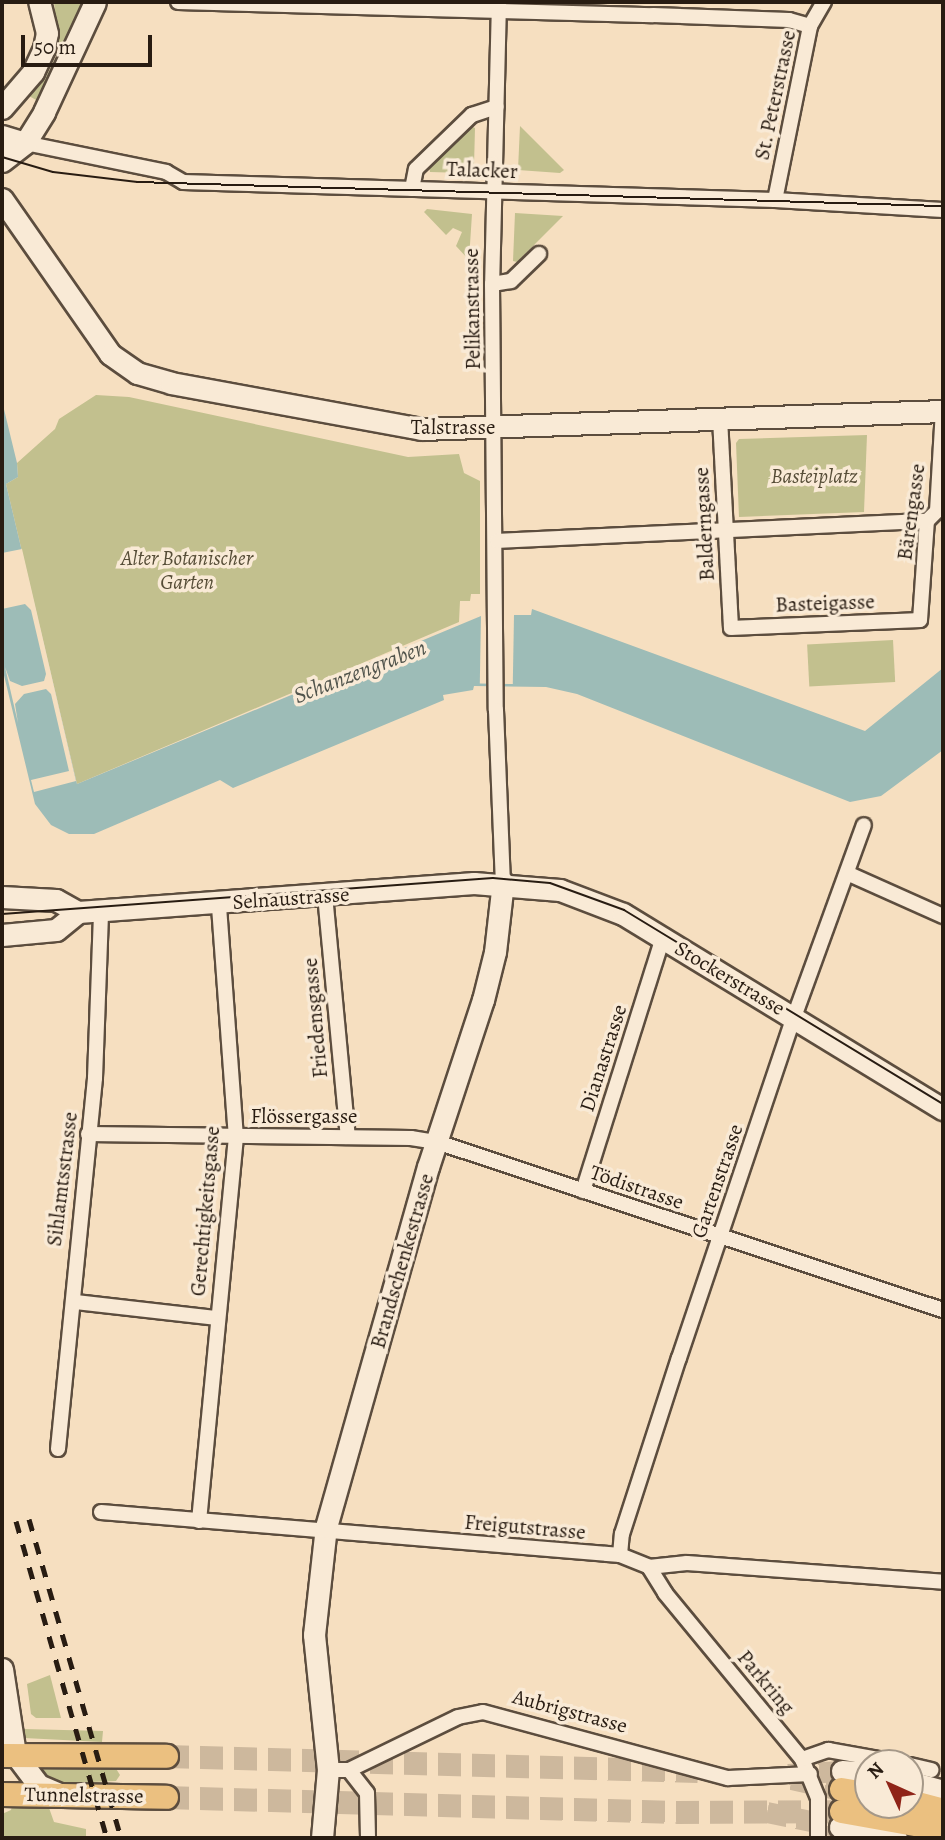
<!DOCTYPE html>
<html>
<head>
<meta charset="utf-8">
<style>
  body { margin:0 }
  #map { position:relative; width:945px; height:1840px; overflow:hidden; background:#f6dfc0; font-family:Alegreya,serif }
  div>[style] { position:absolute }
  .green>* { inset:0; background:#c2c08e; transform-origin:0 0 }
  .water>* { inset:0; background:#9dbcb7 }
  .pier>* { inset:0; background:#f6dfc0; transform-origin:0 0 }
  .secondary-tunnel>* { height:21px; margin-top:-10.5px; transform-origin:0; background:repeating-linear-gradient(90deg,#cdb89d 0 21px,transparent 0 31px) }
  .primary-tunnel>* { height:23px; margin-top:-11.5px; transform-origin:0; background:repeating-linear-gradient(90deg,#cdb89d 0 23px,transparent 0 34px) }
  .roads { filter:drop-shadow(2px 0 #5c4d3e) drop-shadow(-2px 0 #5c4d3e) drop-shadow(0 2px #5c4d3e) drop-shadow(0 -2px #5c4d3e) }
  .street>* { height:14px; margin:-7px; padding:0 7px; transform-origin:7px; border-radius:7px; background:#f9ead6 }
  .secondary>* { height:21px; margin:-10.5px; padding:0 10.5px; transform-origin:10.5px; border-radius:10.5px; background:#f9ead6 }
  .primary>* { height:23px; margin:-11.5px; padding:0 11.5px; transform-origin:11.5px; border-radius:11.5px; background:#ebc080 }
  .tram>* { height:2px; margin:-1px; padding:0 1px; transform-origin:1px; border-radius:1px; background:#281c12 }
  .rail>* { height:5px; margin-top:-2.5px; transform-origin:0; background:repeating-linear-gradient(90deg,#281c12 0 12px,transparent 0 24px) }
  span { translate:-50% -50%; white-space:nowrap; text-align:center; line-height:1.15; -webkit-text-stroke:7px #f9ead6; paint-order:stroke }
  .street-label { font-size:21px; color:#281c12 }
  .park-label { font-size:21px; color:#564d37; font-style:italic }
  .water-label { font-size:23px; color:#51544c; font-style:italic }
  .frame { position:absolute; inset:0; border:4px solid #281c12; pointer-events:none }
  .north { position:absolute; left:854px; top:1749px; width:70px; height:70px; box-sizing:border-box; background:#f9ead6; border:2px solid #a59888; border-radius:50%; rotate:315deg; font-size:19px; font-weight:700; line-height:28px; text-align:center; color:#281c12 }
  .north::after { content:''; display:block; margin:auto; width:24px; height:32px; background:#8f2418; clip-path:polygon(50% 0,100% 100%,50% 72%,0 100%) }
  .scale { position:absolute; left:21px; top:35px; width:131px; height:32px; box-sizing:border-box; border:4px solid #281c12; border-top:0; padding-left:9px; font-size:21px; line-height:24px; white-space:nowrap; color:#281c12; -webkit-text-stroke:5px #f9ead6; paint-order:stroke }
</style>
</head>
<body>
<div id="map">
  <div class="green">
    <i style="clip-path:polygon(54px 2px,85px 2px,38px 101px,29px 96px,45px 79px,59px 50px)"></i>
    <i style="clip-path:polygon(471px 126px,475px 128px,474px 166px,465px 173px,430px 172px,429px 167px)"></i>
    <i style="clip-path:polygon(520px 126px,564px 170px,560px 173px,518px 170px)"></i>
    <i style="clip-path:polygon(427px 209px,472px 214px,469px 260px,456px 246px,462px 232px,453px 228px,446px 235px,424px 212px)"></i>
    <i style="clip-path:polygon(515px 213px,563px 216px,517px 262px,513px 261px)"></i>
    <i style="clip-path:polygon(96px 395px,129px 397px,408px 457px,459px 454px,464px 473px,480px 481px,480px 594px,471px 594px,470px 601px,460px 601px,459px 622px,77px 784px,6px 484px,18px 477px,17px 463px,55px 429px,59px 419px)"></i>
    <i style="clip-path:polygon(867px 435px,864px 512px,739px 517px,736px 443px,739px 439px)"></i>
    <i style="left:893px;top:640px;width:42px;height:86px;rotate:87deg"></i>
    <i style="clip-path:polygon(50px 1675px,61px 1718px,36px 1718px,31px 1714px,27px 1684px)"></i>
    <i style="clip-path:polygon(24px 1729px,103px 1731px,102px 1742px,24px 1738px)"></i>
    <i style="clip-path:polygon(36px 1766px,115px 1767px,120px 1775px,116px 1781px,65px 1783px,39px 1774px)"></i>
    <i style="clip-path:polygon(13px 1802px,48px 1805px,54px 1822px,86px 1829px,86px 1838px,2px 1838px,2px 1814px,11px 1810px)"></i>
  </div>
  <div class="water">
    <i style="clip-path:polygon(2px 401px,17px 463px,18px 477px,6px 484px,77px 784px,481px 616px,508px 620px,511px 615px,531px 615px,532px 609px,865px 731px,943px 668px,943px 750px,881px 796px,850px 802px,577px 694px,546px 687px,474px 686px,473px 690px,443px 695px,444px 700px,233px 788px,220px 780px,94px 834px,69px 834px,51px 825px,35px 804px,2px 667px)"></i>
  </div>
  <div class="pier">
    <i style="clip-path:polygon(22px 549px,76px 781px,34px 792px,31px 780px,69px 771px,51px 694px,46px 689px,24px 694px,15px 704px,18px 723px,5px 667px,10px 681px,22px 686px,44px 681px,46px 674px,31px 610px,25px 604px,2px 609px,2px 553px)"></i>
    <i style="left:514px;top:615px;width:69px;height:33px;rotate:91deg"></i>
  </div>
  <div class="secondary-tunnel">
    <i style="left:788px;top:1774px;width:54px;rotate:-3.2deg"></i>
    <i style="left:767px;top:1812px;width:75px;rotate:11.6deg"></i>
  </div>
  <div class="primary-tunnel">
    <i style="left:166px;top:1756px;width:532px;rotate:1.62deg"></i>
    <i style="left:792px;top:1778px;width:50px;rotate:12.7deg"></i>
    <i style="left:166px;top:1797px;width:510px;rotate:1.68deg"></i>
    <i style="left:676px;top:1812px;width:165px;rotate:-0.3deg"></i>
  </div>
  <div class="roads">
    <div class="street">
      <i style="left:178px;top:2px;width:475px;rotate:1.6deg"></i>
      <i style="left:653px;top:15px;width:136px;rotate:2.1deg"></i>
      <i style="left:789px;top:20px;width:22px;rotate:16deg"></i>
      <i style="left:499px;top:2px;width:282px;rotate:91.4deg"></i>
      <i style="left:492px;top:284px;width:426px;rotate:89.5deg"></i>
      <i style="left:496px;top:710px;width:172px;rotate:87.7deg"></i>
      <i style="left:25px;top:143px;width:144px;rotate:11.6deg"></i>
      <i style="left:166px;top:172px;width:20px;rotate:30deg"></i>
      <i style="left:183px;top:182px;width:592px;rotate:1.74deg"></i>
      <i style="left:775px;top:200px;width:168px;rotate:3.4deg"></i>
      <i style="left:412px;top:189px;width:20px;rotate:-79deg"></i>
      <i style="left:416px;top:169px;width:78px;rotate:-44deg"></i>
      <i style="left:472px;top:115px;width:26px;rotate:-18deg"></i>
      <i style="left:775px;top:200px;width:177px;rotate:-78.6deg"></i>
      <i style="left:810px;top:26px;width:28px;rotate:-60deg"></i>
      <i style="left:492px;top:284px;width:19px;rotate:-9deg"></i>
      <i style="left:511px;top:281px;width:39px;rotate:-44deg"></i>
      <i style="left:720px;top:418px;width:210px;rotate:87deg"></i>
      <i style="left:731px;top:628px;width:189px;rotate:-2.4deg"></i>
      <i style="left:920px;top:620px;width:99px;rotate:-86deg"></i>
      <i style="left:927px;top:521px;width:14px;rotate:-45deg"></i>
      <i style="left:937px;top:511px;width:100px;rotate:-86.6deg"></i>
      <i style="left:497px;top:541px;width:430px;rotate:-2.7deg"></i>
      <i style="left:849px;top:874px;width:103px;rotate:24.1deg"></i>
      <i style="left:325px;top:895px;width:243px;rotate:84.6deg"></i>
      <i style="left:88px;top:1134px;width:323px;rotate:0.7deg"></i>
      <i style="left:411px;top:1138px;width:26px;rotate:9deg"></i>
      <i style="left:437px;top:1142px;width:533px;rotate:18.37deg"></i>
      <i style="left:583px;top:1191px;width:266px;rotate:-72.5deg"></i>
      <i style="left:76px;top:1302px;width:142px;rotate:6.5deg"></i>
      <i style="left:58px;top:1449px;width:373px;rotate:-84.3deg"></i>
      <i style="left:95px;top:1078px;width:167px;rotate:-87.9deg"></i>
      <i style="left:101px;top:1512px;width:521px;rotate:4.74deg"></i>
      <i style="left:620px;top:1555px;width:31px;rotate:22deg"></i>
      <i style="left:649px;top:1567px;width:38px;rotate:-6deg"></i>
      <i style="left:687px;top:1563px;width:257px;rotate:4.2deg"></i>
      <i style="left:199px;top:1521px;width:385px;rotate:-84.5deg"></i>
      <i style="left:236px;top:1138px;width:235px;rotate:-94.2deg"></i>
      <i style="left:620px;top:1555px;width:21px;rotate:-85deg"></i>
      <i style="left:622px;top:1534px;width:185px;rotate:-72.1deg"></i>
      <i style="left:679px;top:1358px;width:360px;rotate:-71.4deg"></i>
      <i style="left:794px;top:1017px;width:204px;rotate:-70deg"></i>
      <i style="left:649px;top:1567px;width:31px;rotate:58deg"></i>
      <i style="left:665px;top:1593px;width:215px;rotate:50.5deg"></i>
      <i style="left:802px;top:1759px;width:42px;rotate:67.7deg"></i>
      <i style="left:818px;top:1798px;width:40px;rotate:90deg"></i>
      <i style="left:802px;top:1759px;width:28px;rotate:-19deg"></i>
      <i style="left:828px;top:1750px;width:75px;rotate:10deg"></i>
      <i style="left:910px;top:1765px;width:22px;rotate:13deg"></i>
      <i style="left:328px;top:1770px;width:21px"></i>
      <i style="left:349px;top:1770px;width:121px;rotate:-25.9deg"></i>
      <i style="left:458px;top:1717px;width:25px;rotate:-11deg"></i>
      <i style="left:483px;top:1712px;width:254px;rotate:15.1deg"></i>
      <i style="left:728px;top:1778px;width:82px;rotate:-2.8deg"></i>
      <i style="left:349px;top:1770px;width:29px;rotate:52deg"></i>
      <i style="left:367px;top:1793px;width:45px;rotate:88.7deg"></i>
    </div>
    <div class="secondary">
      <i style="left:2px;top:108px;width:48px;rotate:-49.3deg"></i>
      <i style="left:33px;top:72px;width:26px;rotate:-65deg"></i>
      <i style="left:44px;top:48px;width:15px;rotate:-79deg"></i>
      <i style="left:47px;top:33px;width:32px;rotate:-104deg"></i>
      <i style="left:2px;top:136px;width:24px;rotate:17deg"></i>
      <i style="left:2px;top:161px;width:29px;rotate:-38deg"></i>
      <i style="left:25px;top:143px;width:36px;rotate:-58deg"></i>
      <i style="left:44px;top:112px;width:121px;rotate:-65.1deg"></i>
      <i style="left:2px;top:199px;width:189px;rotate:55.1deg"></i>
      <i style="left:110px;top:354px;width:33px;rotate:35deg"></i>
      <i style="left:137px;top:373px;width:35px;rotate:16deg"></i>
      <i style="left:171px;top:383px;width:254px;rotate:10.4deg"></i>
      <i style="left:421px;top:429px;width:522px;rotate:-1.97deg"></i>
      <i style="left:2px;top:897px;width:54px;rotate:3.2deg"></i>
      <i style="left:56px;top:900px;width:25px;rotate:29deg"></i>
      <i style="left:78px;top:912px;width:397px;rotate:-4.2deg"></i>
      <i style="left:474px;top:883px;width:86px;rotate:4.7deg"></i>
      <i style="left:560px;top:890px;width:67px;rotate:20.9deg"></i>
      <i style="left:623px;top:914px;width:375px;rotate:31.4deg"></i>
      <i style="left:2px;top:935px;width:54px;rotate:-5.3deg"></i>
      <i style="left:56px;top:930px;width:28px;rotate:-39deg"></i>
      <i style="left:2px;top:1669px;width:86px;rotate:81.3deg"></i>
      <i style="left:15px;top:1754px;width:39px;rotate:53deg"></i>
      <i style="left:38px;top:1785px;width:23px;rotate:23deg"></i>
      <i style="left:842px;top:1771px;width:26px;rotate:4deg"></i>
      <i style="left:910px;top:1782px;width:34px;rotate:15deg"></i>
      <i style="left:840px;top:1827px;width:57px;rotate:11.1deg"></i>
      <i style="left:322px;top:1838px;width:68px;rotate:-85deg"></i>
      <i style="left:328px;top:1770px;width:136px;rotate:-95.9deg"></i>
      <i style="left:314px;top:1635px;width:109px;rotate:-83.7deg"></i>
      <i style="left:326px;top:1527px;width:374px;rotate:-74.2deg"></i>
      <i style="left:428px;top:1167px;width:176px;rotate:-71.8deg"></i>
      <i style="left:483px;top:1000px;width:49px;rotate:-76deg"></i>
      <i style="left:495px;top:952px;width:70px;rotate:-83.5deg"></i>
    </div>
    <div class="primary">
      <i style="left:2px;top:1755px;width:164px;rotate:0.3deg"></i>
      <i style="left:841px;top:1789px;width:27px;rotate:10deg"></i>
      <i style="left:2px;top:1794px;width:164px;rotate:1deg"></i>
      <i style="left:910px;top:1801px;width:34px;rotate:15deg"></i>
      <i style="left:841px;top:1811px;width:104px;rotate:10deg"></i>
    </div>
  </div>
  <div class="tram">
    <i style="left:2px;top:157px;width:53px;rotate:16.4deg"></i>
    <i style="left:53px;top:172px;width:85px;rotate:6.8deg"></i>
    <i style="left:137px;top:182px;width:806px;rotate:1.71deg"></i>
    <i style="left:2px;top:914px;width:492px;rotate:-4.2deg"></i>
    <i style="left:493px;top:878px;width:57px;rotate:5deg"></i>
    <i style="left:550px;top:883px;width:79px;rotate:20deg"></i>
    <i style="left:624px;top:910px;width:373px;rotate:31.3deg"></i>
  </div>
  <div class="rail">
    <i style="left:29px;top:1519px;width:332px;rotate:73.9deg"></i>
    <i style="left:16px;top:1521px;width:330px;rotate:74deg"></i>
  </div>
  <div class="street-label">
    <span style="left:775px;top:95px;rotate:-78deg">St. Peterstrasse</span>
    <span style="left:482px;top:170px;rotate:2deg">Talacker</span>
    <span style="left:472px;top:309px;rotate:-91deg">Pelikanstrasse</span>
    <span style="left:453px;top:427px">Talstrasse</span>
    <span style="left:911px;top:512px;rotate:-82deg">Bärengasse</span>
    <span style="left:704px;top:524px;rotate:-93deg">Balderngasse</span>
    <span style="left:825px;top:603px;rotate:-2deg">Basteigasse</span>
    <span style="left:291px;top:898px;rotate:-4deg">Selnaustrasse</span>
    <span style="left:730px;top:978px;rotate:31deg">Stockerstrasse</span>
    <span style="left:315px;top:1018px;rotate:-95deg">Friedensgasse</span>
    <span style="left:603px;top:1058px;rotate:-72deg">Dianastrasse</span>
    <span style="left:304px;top:1116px">Flössergasse</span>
    <span style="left:62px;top:1179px;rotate:-83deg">Sihlamtsstrasse</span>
    <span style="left:717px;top:1181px;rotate:-71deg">Gartenstrasse</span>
    <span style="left:637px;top:1187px;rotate:19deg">Tödistrasse</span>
    <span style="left:205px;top:1211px;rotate:-85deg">Gerechtigkeitsgasse</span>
    <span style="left:402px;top:1261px;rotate:-74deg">Brandschenkestrasse</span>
    <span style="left:525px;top:1527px;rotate:5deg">Freigutstrasse</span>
    <span style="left:766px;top:1682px;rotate:50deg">Parkring</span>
    <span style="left:570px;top:1711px;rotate:15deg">Aubrigstrasse</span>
    <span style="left:84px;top:1795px;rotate:1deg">Tunnelstrasse</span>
  </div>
  <div class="park-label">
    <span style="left:814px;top:476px">Basteiplatz</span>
    <span style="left:187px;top:570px">Alter Botanischer<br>Garten</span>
  </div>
  <div class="water-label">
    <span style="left:360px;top:672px;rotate:-21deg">Schanzengraben</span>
  </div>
  <div class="frame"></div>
  <div class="north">N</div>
  <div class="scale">50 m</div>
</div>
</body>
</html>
